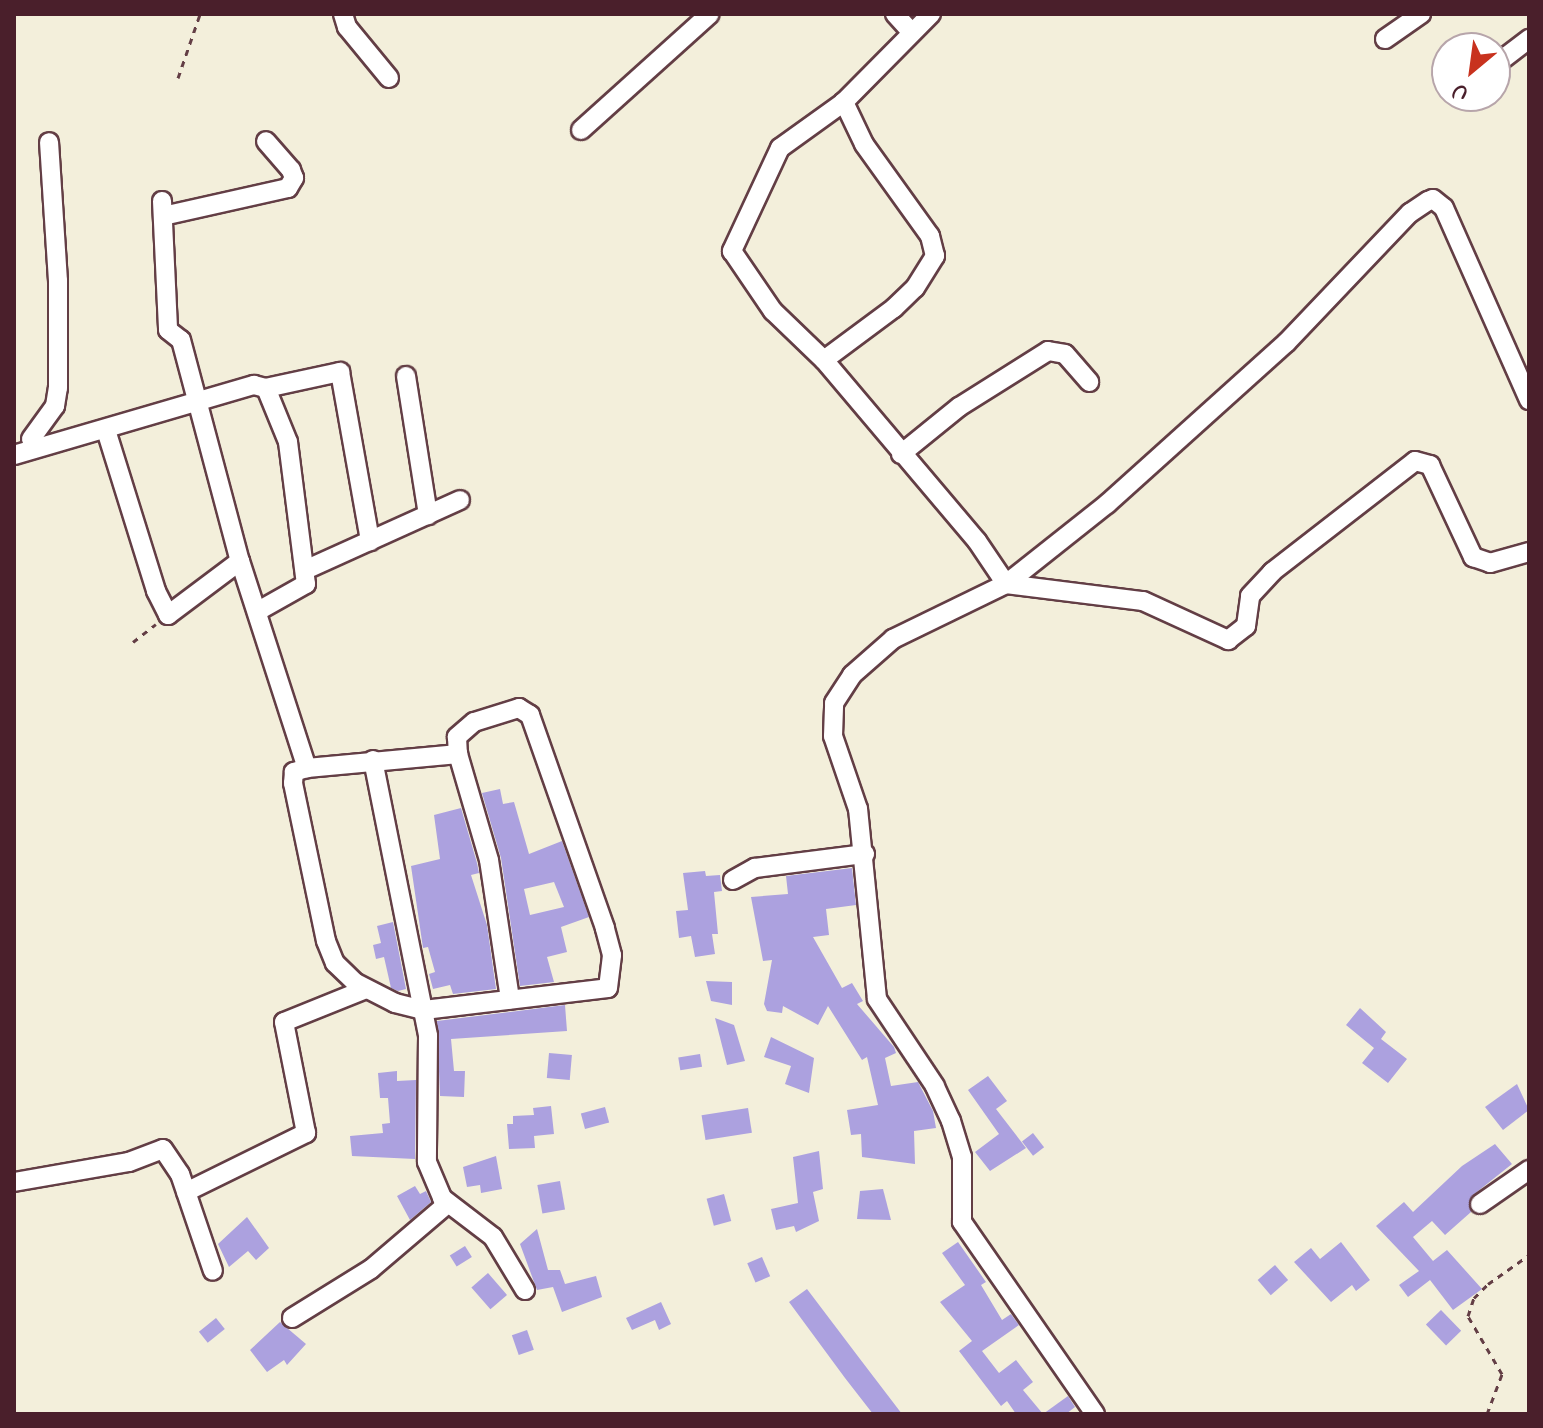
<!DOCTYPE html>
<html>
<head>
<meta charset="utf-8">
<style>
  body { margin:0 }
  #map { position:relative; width:1543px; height:1428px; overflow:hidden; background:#f3efdb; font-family:Mynerve,sans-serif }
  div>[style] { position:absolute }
  .building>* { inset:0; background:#aca1df; transform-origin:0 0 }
  .path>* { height:3px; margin-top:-1.5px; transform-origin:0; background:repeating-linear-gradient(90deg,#633e45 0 6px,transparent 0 12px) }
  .roads { filter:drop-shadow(2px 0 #633e45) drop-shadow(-2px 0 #633e45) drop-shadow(0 2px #633e45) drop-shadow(0 -2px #633e45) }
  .minor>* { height:18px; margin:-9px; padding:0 9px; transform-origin:9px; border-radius:9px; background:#fff }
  span { translate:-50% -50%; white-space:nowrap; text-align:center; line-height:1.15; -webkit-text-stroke:8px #fff; paint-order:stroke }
  .frame { position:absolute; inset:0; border:16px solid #4a1f2b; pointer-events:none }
  .north { position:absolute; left:1431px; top:32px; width:80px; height:80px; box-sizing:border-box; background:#fff; border:2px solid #b7a5aa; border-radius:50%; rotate:209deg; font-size:22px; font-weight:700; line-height:32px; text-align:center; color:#4a1f2b }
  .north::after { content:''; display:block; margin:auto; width:28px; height:36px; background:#c8321e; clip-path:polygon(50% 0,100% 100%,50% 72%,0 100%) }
</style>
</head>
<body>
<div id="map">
  <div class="building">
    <i style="clip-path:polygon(evenodd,500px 789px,503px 804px,514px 802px,529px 854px,562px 841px,589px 917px,561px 927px,567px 952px,547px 957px,554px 982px,520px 986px,501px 858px,482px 793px,500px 789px,554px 882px,564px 907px,530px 915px,524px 889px,554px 882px)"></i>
    <i style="clip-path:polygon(461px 808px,477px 863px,479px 873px,471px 875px,487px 925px,496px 989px,453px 994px,450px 985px,433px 989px,429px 974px,435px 972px,428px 947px,423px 948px,411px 866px,440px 859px,434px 815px)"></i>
    <i style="clip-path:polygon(852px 868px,856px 905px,826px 909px,829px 935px,813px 937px,842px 988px,852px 983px,863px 1001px,857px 1004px,894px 1047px,896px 1053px,885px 1058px,891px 1086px,918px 1082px,933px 1111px,936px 1128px,914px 1131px,915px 1164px,862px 1157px,861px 1134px,851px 1135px,847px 1110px,878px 1105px,867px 1057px,862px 1060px,828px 1006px,818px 1025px,783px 1006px,782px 1013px,767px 1011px,764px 1004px,772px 960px,763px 961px,751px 897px,788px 894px,786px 876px)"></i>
    <i style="clip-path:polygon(705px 871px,706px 876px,720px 875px,722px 891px,714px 892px,718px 934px,712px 934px,715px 954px,695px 957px,691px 936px,679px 938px,676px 911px,688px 910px,683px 873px)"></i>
    <i style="clip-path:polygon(393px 922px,406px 989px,398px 991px,391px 988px,384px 957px,376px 959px,373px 945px,381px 943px,377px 926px)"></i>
    <i style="clip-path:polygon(706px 981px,732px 982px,732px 1005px,711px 1001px)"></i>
    <i style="clip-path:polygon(565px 1005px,567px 1031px,451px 1039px,454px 1071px,465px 1071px,464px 1097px,440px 1096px,437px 1021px)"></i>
    <i style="clip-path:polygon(1360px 1008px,1386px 1032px,1381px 1039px,1407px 1059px,1388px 1083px,1362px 1063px,1378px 1043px,1374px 1048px,1346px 1025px)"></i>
    <i style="clip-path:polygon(715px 1018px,734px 1025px,745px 1061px,727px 1065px)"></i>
    <i style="clip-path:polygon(771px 1037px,814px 1058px,809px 1093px,785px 1084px,791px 1066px,764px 1057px)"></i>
    <i style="left:549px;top:1053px;width:23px;height:25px;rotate:5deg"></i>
    <i style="left:700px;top:1054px;width:13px;height:22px;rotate:81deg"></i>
    <i style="clip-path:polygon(397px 1071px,397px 1081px,416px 1080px,415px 1159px,352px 1156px,350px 1136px,383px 1133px,382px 1124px,390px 1123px,388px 1098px,380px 1098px,378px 1073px)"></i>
    <i style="clip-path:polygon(988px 1076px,1007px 1101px,996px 1109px,1026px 1148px,990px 1171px,975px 1152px,999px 1134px,968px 1090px)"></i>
    <i style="clip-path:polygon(1517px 1084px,1529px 1110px,1503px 1130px,1485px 1107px)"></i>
    <i style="clip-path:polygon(551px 1106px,554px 1134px,534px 1136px,535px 1148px,509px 1149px,507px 1124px,513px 1124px,513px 1116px,534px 1115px,533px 1108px)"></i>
    <i style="left:605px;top:1107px;width:16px;height:25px;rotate:75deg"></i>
    <i style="left:748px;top:1108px;width:25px;height:47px;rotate:81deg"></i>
    <i style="left:1033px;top:1133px;width:18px;height:14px;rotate:52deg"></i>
    <i style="clip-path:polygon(1495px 1144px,1512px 1164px,1473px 1195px,1471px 1212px,1445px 1235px,1432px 1221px,1413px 1237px,1433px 1261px,1447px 1250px,1482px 1289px,1453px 1310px,1430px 1280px,1408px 1297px,1399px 1285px,1419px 1271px,1376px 1226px,1404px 1202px,1413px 1212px,1462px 1166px)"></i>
    <i style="clip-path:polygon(819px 1151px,823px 1189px,813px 1192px,819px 1221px,796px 1232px,794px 1226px,776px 1230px,771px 1209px,798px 1203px,793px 1157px)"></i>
    <i style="clip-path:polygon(496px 1156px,502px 1189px,481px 1193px,480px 1185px,467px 1187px,463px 1167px)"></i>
    <i style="left:560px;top:1181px;width:29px;height:23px;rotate:80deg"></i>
    <i style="clip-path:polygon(415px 1186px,420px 1194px,426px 1191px,431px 1202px,410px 1220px,397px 1196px)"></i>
    <i style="clip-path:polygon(883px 1189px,891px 1220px,857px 1219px,860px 1191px)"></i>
    <i style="left:724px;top:1194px;width:28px;height:18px;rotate:75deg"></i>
    <i style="clip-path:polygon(247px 1217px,269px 1248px,256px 1260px,248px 1251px,229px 1267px,218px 1244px)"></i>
    <i style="clip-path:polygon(537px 1229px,548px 1270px,560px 1270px,565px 1284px,596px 1276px,602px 1297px,562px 1312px,553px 1287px,537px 1290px,520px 1244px)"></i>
    <i style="clip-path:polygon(958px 1242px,986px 1282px,981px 1285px,1002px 1320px,1011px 1314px,1019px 1325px,982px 1351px,999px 1373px,1016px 1360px,1033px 1382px,1023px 1390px,1043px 1414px,1016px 1414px,1007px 1401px,1001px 1406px,959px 1351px,972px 1341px,940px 1302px,965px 1285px,942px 1253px)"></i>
    <i style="clip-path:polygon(1341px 1242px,1370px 1280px,1356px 1291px,1352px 1285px,1331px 1302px,1294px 1262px,1311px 1248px,1320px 1259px)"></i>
    <i style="left:465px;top:1246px;width:13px;height:18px;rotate:58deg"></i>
    <i style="left:762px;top:1257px;width:21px;height:16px;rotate:67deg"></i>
    <i style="left:1275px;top:1265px;width:20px;height:23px;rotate:49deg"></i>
    <i style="left:488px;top:1273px;width:29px;height:22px;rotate:49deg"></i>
    <i style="clip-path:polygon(807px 1289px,860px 1359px,902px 1414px,873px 1414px,845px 1378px,789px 1302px)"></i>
    <i style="clip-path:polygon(661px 1302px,671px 1324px,659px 1330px,655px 1320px,632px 1330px,626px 1318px)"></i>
    <i style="left:1441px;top:1310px;width:29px;height:21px;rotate:46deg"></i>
    <i style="left:216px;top:1318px;width:14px;height:22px;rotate:51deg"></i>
    <i style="clip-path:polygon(280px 1322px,306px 1344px,287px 1365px,284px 1360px,267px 1372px,250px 1350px)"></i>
    <i style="left:527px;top:1330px;width:21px;height:16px;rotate:71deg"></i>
    <i style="clip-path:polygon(1068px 1396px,1075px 1407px,1066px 1414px,1043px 1414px)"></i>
  </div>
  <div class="path">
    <i style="left:178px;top:78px;width:68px;rotate:-71deg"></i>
    <i style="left:133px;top:642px;width:29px;rotate:-38deg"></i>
    <i style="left:1487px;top:1414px;width:43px;rotate:-69.4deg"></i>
    <i style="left:1502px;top:1374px;width:67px;rotate:-120.4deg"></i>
    <i style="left:1468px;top:1316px;width:19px;rotate:-72deg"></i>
    <i style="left:1474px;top:1298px;width:20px;rotate:-45deg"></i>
    <i style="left:1488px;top:1284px;width:50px;rotate:-35.3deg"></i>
  </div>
  <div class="roads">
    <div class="minor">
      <i style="left:343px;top:14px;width:14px;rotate:73deg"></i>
      <i style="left:347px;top:27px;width:66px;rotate:50.5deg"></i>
      <i style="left:895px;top:14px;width:25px;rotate:48deg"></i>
      <i style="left:931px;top:14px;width:124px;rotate:134.7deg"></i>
      <i style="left:844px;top:102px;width:79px;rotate:144.3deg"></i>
      <i style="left:780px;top:148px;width:114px;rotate:115deg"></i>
      <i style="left:732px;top:251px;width:73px;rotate:55.7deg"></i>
      <i style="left:773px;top:311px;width:71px;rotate:43.9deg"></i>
      <i style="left:824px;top:360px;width:237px;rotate:49.8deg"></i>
      <i style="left:977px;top:541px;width:52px;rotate:56deg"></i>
      <i style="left:1006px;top:584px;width:138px;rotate:7.1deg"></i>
      <i style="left:1143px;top:601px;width:94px;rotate:24.6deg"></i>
      <i style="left:1228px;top:640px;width:23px;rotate:-38deg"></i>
      <i style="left:1246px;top:626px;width:30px;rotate:-82deg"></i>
      <i style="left:1250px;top:596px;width:33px;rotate:-47deg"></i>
      <i style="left:1272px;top:572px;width:181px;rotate:-37.8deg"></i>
      <i style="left:1415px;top:461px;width:16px;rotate:15deg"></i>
      <i style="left:1430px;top:465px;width:102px;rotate:64.9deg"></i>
      <i style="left:1473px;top:557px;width:18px;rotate:19deg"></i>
      <i style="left:1490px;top:563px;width:41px;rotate:-15.8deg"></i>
      <i style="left:1385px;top:39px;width:44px;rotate:-34.8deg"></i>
      <i style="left:1495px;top:65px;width:43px;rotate:-37.4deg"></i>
      <i style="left:581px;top:130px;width:173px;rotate:-42deg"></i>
      <i style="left:162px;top:201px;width:129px;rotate:87.3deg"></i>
      <i style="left:168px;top:330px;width:16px;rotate:38deg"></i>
      <i style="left:181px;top:340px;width:229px;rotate:75.1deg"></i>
      <i style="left:240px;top:561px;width:218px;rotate:72.1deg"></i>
      <i style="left:307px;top:768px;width:152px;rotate:-5.3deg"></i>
      <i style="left:458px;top:754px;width:110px;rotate:73.7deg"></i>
      <i style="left:489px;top:860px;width:141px;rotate:81.4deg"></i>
      <i style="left:163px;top:216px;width:128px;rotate:-12.6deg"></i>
      <i style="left:288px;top:188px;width:12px;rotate:-59deg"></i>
      <i style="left:294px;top:178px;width:9px;rotate:-111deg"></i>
      <i style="left:291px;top:170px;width:38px;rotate:-131deg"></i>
      <i style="left:824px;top:360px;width:87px;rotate:-36.6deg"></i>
      <i style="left:894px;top:308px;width:29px;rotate:-44deg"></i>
      <i style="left:915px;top:288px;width:38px;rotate:-58deg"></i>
      <i style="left:935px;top:256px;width:21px;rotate:-104deg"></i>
      <i style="left:930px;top:236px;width:113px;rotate:-125.7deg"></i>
      <i style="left:864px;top:144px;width:47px;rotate:-115.5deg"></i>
      <i style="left:406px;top:376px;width:141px;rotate:81deg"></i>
      <i style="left:266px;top:388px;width:76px;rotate:-12.2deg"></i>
      <i style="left:340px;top:372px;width:172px;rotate:79.9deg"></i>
      <i style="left:106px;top:430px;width:169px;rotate:72.7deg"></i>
      <i style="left:156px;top:591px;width:27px;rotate:63deg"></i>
      <i style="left:168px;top:615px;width:90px;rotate:-36.9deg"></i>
      <i style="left:31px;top:439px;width:41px;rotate:-54deg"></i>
      <i style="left:55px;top:406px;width:18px;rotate:-81deg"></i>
      <i style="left:58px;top:388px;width:107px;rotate:-90deg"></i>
      <i style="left:58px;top:281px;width:139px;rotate:-93.7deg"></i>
      <i style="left:901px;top:454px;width:75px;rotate:-39deg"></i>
      <i style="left:959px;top:407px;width:105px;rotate:-32.2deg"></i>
      <i style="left:1048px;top:351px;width:17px;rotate:10deg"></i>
      <i style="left:1065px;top:354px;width:37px;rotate:49deg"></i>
      <i style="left:14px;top:455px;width:250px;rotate:-16.3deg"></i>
      <i style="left:254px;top:385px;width:12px;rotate:14deg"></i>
      <i style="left:266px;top:388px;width:58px;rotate:67.8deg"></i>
      <i style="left:288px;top:442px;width:143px;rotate:82.8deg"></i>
      <i style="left:306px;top:584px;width:55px;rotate:150.6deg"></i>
      <i style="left:305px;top:570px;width:170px;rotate:-24.3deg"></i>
      <i style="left:373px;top:760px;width:281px;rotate:78.7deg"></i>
      <i style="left:428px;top:1036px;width:126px;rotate:90.5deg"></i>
      <i style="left:427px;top:1162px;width:39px;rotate:67deg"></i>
      <i style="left:442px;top:1198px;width:64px;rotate:37.4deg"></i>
      <i style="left:493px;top:1237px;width:62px;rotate:58.9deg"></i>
      <i style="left:307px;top:768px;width:14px;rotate:163deg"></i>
      <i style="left:294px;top:772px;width:11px;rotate:95deg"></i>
      <i style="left:293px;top:783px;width:161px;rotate:78.2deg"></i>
      <i style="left:326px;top:941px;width:24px;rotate:68deg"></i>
      <i style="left:335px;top:963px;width:29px;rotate:44deg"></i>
      <i style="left:356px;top:983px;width:44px;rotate:27.1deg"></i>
      <i style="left:395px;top:1003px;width:30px;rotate:14deg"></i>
      <i style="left:424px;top:1010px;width:185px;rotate:-6.8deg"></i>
      <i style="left:608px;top:988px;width:33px;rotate:-83deg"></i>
      <i style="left:612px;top:955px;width:28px;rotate:-105deg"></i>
      <i style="left:605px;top:928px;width:226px;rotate:-109.4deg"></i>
      <i style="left:530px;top:715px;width:13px;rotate:-148deg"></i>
      <i style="left:519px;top:708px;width:47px;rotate:162.7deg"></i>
      <i style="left:474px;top:722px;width:23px;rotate:139deg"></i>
      <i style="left:457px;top:737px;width:17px;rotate:87deg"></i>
      <i style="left:733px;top:880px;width:25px;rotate:-29deg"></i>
      <i style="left:755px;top:868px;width:111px;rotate:-7.3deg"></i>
      <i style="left:14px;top:1182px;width:117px;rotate:-9.9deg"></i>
      <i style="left:129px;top:1162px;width:36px;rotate:-21deg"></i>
      <i style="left:163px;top:1149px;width:30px;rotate:56deg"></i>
      <i style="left:180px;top:1174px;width:102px;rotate:71.2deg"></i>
      <i style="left:186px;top:1192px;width:134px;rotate:-26.2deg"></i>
      <i style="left:306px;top:1133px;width:113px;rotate:-101.2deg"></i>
      <i style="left:284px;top:1022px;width:88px;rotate:-21.9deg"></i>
      <i style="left:1480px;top:1204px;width:60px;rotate:-34.8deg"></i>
      <i style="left:292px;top:1318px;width:93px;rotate:-31.8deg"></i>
      <i style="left:371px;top:1269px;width:100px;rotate:-40.5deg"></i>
      <i style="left:1095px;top:1414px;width:234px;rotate:-124.7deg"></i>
      <i style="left:962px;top:1222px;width:65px;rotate:-90deg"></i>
      <i style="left:962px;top:1157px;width:38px;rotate:-107deg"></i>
      <i style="left:951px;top:1121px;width:38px;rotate:-115deg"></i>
      <i style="left:935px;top:1086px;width:105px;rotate:-123.7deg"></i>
      <i style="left:877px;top:999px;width:191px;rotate:-95.7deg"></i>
      <i style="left:858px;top:809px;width:77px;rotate:-108.9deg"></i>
      <i style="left:833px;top:736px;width:33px;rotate:-88deg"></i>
      <i style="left:834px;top:703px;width:33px;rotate:-57deg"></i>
      <i style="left:852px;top:675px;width:55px;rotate:-41.3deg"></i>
      <i style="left:893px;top:639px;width:126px;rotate:-26deg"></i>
      <i style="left:1006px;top:584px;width:129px;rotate:-38.4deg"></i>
      <i style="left:1107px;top:504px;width:241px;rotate:-42deg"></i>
      <i style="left:1286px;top:343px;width:180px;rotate:-46.4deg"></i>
      <i style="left:1410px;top:213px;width:22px;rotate:-34deg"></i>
      <i style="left:1428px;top:201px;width:5px;rotate:-22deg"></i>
      <i style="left:1433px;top:199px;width:14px;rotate:39deg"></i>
      <i style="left:1444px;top:208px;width:210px;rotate:66.1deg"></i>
    </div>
  </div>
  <div class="frame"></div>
  <div class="north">U</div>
</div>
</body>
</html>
